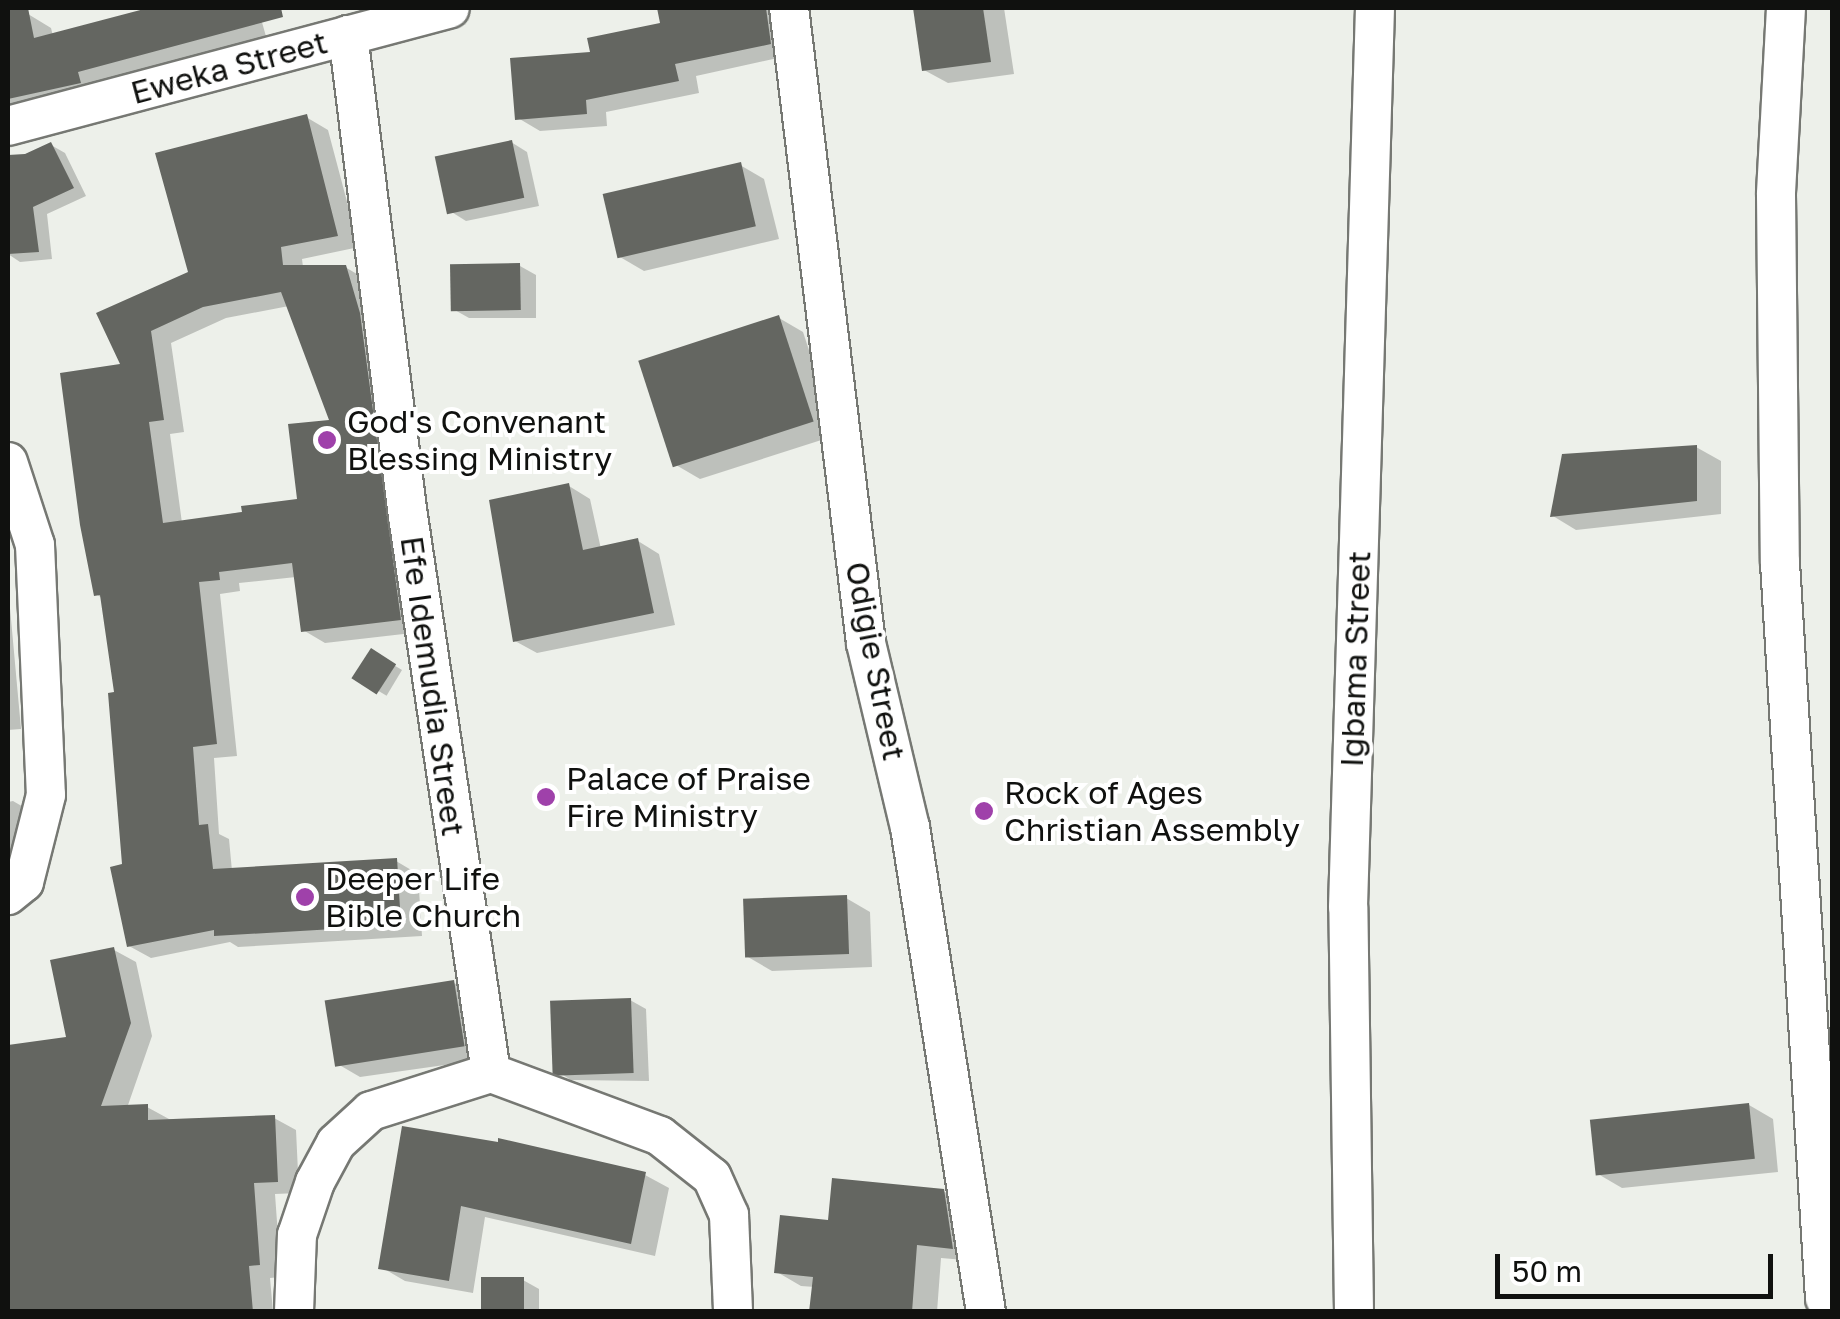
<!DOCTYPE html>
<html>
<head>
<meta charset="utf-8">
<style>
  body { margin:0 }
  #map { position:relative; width:1840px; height:1319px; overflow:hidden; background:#edf0ea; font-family:"Golos Text",sans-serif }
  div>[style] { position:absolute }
  .shadow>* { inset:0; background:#0003; transform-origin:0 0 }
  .building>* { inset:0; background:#646661; transform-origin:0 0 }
  .roads { filter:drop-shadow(2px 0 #767873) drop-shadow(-2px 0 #767873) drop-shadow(0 2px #767873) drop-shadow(0 -2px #767873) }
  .street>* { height:38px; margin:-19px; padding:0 19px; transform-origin:19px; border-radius:19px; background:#fff }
  .dots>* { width:28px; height:28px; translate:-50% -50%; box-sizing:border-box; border:5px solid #fff; border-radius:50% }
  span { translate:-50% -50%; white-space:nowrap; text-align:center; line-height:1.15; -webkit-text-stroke:8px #fff; paint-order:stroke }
  .street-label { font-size:32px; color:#10110f }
  .poi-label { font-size:32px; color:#10110f }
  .left { translate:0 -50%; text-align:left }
  .frame { position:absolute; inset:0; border:10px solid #10110f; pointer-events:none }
  .scale { position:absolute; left:1495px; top:1254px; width:278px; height:45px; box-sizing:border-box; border:5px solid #10110f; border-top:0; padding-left:12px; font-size:30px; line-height:35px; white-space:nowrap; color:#10110f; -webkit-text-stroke:8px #fff; paint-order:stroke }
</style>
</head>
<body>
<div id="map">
  <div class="shadow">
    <i style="clip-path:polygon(158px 8px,258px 8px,267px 40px,8px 116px,8px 19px,28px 14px,51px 28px,53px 36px)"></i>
    <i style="clip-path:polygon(670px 8px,783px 8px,791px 55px,696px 76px,699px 93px,606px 112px,607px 126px,540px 131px,518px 118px,663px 25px,660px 10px)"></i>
    <i style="clip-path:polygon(916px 8px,1004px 8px,1014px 74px,948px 83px,924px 70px)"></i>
    <i style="clip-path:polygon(evenodd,306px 117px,328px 130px,359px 247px,302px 259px,303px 267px,345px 267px,367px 280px,421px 632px,325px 643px,303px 630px,296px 577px,239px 583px,240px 591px,220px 594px,237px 756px,214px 758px,219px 834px,229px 839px,232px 871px,396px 861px,418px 874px,422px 936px,238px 947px,230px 942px,151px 958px,129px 946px,117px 695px,102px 598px,96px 594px,123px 366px,306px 117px,289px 306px,332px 422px,300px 501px,182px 523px,170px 434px,184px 432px,171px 343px,226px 318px,289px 306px)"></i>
    <i style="clip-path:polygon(511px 142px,527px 152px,539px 206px,466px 221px,450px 211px)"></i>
    <i style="clip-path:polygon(51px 145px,65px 153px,86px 196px,47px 214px,52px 259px,20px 262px,8px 254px,8px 165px)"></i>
    <i style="clip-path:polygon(740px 165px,764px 179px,779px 239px,644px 271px,620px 257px)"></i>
    <i style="clip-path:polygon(520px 266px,536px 275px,536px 318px,469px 318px,453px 309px)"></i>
    <i style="clip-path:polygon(779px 318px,803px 332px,837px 435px,700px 479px,676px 465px)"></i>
    <i style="clip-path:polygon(1696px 447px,1721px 461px,1721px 514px,1576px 530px,1553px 516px)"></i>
    <i style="clip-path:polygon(569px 486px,590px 499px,601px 549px,638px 541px,659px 554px,675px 625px,537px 653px,515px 641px)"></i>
    <i style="clip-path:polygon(8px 586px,21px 729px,8px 730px)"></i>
    <i style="left:372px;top:652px;width:35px;height:30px;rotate:31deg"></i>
    <i style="clip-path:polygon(13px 801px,37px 815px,8px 877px,8px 802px)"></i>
    <i style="clip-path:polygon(846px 898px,870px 912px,872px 967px,772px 971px,748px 957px)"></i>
    <i style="clip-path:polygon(114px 950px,136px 962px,152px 1036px,127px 1108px,147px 1107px,169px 1119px,274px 1118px,296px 1130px,299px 1193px,275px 1194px,281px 1277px,270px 1278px,273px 1312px,8px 1312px,8px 1048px,69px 1039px)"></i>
    <i style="clip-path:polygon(454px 983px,478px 997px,487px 1059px,360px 1077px,336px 1063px)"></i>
    <i style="clip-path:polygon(630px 1000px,646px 1009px,649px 1081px,571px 1080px,555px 1070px)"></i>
    <i style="clip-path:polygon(1749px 1105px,1773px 1119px,1778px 1172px,1622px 1188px,1598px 1174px)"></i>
    <i style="clip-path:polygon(500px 1145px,645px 1175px,669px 1188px,655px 1256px,485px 1217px,473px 1293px,405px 1281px,381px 1267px)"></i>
    <i style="clip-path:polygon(943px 1191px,968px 1205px,976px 1261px,941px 1258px,937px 1312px,812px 1312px,815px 1287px,801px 1286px,777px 1272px,830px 1223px)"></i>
    <i style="clip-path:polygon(523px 1280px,539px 1289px,539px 1312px,483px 1312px)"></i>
  </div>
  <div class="building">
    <i style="clip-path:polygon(8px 8px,28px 8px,34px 38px,148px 8px,281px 8px,283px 17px,78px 72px,81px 83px,8px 99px)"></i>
    <i style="clip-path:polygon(657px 8px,766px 8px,771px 44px,675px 64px,679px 81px,586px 100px,587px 114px,515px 120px,510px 58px,590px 52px,587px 38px,660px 23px)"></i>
    <i style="clip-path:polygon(913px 8px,983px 8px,991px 62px,922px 71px)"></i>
    <i style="clip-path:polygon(evenodd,307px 114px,338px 236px,281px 247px,283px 265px,346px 265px,360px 313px,401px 620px,301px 632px,292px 563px,219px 572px,220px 580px,199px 582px,217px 744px,193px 747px,199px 825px,208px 824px,213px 869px,397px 858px,401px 925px,214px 936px,214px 930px,127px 947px,110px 867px,122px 864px,108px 693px,114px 692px,100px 595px,94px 596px,80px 525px,60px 373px,120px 364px,96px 313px,188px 272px,155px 153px,307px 114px,281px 292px,329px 420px,288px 424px,297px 499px,241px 506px,242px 512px,163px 523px,149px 422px,164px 420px,151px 331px,203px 307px,281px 292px)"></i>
    <i style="left:512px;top:140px;width:59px;height:79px;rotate:78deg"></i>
    <i style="clip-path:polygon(51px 142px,74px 188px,33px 207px,39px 252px,8px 254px,8px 155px,25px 154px)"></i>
    <i style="left:741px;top:162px;width:66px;height:142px;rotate:77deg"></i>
    <i style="left:520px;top:263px;width:47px;height:70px;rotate:89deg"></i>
    <i style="left:779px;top:315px;width:112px;height:148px;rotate:72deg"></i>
    <i style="clip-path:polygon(1697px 445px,1697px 501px,1550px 517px,1562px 454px)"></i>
    <i style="clip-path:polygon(569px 483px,583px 550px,638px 538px,654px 613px,513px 642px,489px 500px)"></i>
    <i style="left:371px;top:648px;width:30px;height:36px;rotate:33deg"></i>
    <i style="left:847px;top:895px;width:59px;height:104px;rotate:88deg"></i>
    <i style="clip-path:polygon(114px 947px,131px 1023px,101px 1106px,148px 1104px,148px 1120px,275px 1115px,278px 1182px,254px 1183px,260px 1265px,249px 1266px,253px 1312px,8px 1312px,8px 1045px,66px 1037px,50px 960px)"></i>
    <i style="left:454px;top:980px;width:67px;height:131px;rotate:81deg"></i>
    <i style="left:631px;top:998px;width:75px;height:81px;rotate:88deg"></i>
    <i style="left:1749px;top:1103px;width:56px;height:160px;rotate:84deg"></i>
    <i style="clip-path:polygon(402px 1126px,498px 1142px,498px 1138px,646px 1172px,631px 1244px,461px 1206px,449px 1281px,378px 1269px)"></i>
    <i style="clip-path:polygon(832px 1178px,944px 1189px,953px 1249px,917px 1245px,912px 1312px,809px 1312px,813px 1277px,774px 1273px,780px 1215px,828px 1220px)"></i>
    <i style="left:481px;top:1277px;width:43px;height:35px"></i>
  </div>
  <div class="roads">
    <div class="street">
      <i style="left:789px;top:8px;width:640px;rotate:83.09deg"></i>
      <i style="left:866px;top:643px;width:189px;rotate:76.6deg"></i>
      <i style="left:910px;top:827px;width:491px;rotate:81.1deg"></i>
      <i style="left:1786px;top:8px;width:187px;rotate:93.1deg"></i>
      <i style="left:1776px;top:195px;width:368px;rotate:89.4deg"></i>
      <i style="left:1780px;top:563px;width:737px;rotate:86.5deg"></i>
      <i style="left:348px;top:35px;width:485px;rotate:82.9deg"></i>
      <i style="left:408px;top:516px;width:563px;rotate:81.52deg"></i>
      <i style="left:491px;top:1073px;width:180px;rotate:20.4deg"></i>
      <i style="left:660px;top:1136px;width:66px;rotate:38.3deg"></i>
      <i style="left:712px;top:1177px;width:42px;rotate:65.9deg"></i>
      <i style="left:729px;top:1215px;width:97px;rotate:87.6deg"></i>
      <i style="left:8px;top:126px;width:457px;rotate:-14.9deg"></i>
      <i style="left:8px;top:462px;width:87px;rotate:72deg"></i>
      <i style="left:35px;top:545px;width:250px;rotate:87.5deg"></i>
      <i style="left:46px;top:795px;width:90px;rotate:104.2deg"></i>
      <i style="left:24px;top:882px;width:21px;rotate:141deg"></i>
      <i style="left:294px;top:1312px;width:77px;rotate:-87.8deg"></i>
      <i style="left:297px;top:1235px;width:56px;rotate:-71.2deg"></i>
      <i style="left:315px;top:1182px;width:44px;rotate:-61.7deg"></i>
      <i style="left:336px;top:1143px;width:47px;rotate:-42.4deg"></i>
      <i style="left:371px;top:1111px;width:126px;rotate:-17.6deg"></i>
      <i style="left:1354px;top:1312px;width:405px;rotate:-90.8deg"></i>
      <i style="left:1348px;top:907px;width:899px;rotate:-88.28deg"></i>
    </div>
  </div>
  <div class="dots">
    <i style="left:327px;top:440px;background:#9f41aa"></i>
    <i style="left:546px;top:797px;background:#9f41aa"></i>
    <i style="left:984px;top:811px;background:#9f41aa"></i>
    <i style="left:305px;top:897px;background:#9f41aa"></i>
  </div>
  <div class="street-label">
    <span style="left:229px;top:67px;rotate:-15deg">Eweka Street</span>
    <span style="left:1355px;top:659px;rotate:-88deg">Igbama Street</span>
    <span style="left:876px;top:661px;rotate:79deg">Odigie Street</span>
    <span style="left:433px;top:686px;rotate:82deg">Efe Idemudia Street</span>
  </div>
  <div class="poi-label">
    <span class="left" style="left:347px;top:440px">God's Convenant<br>Blessing Ministry</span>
    <span class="left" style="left:566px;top:797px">Palace of Praise<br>Fire Ministry</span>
    <span class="left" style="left:1004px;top:811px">Rock of Ages<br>Christian Assembly</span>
    <span class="left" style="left:325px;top:897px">Deeper Life<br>Bible Church</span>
  </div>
  <div class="frame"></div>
  <div class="scale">50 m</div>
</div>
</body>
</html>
